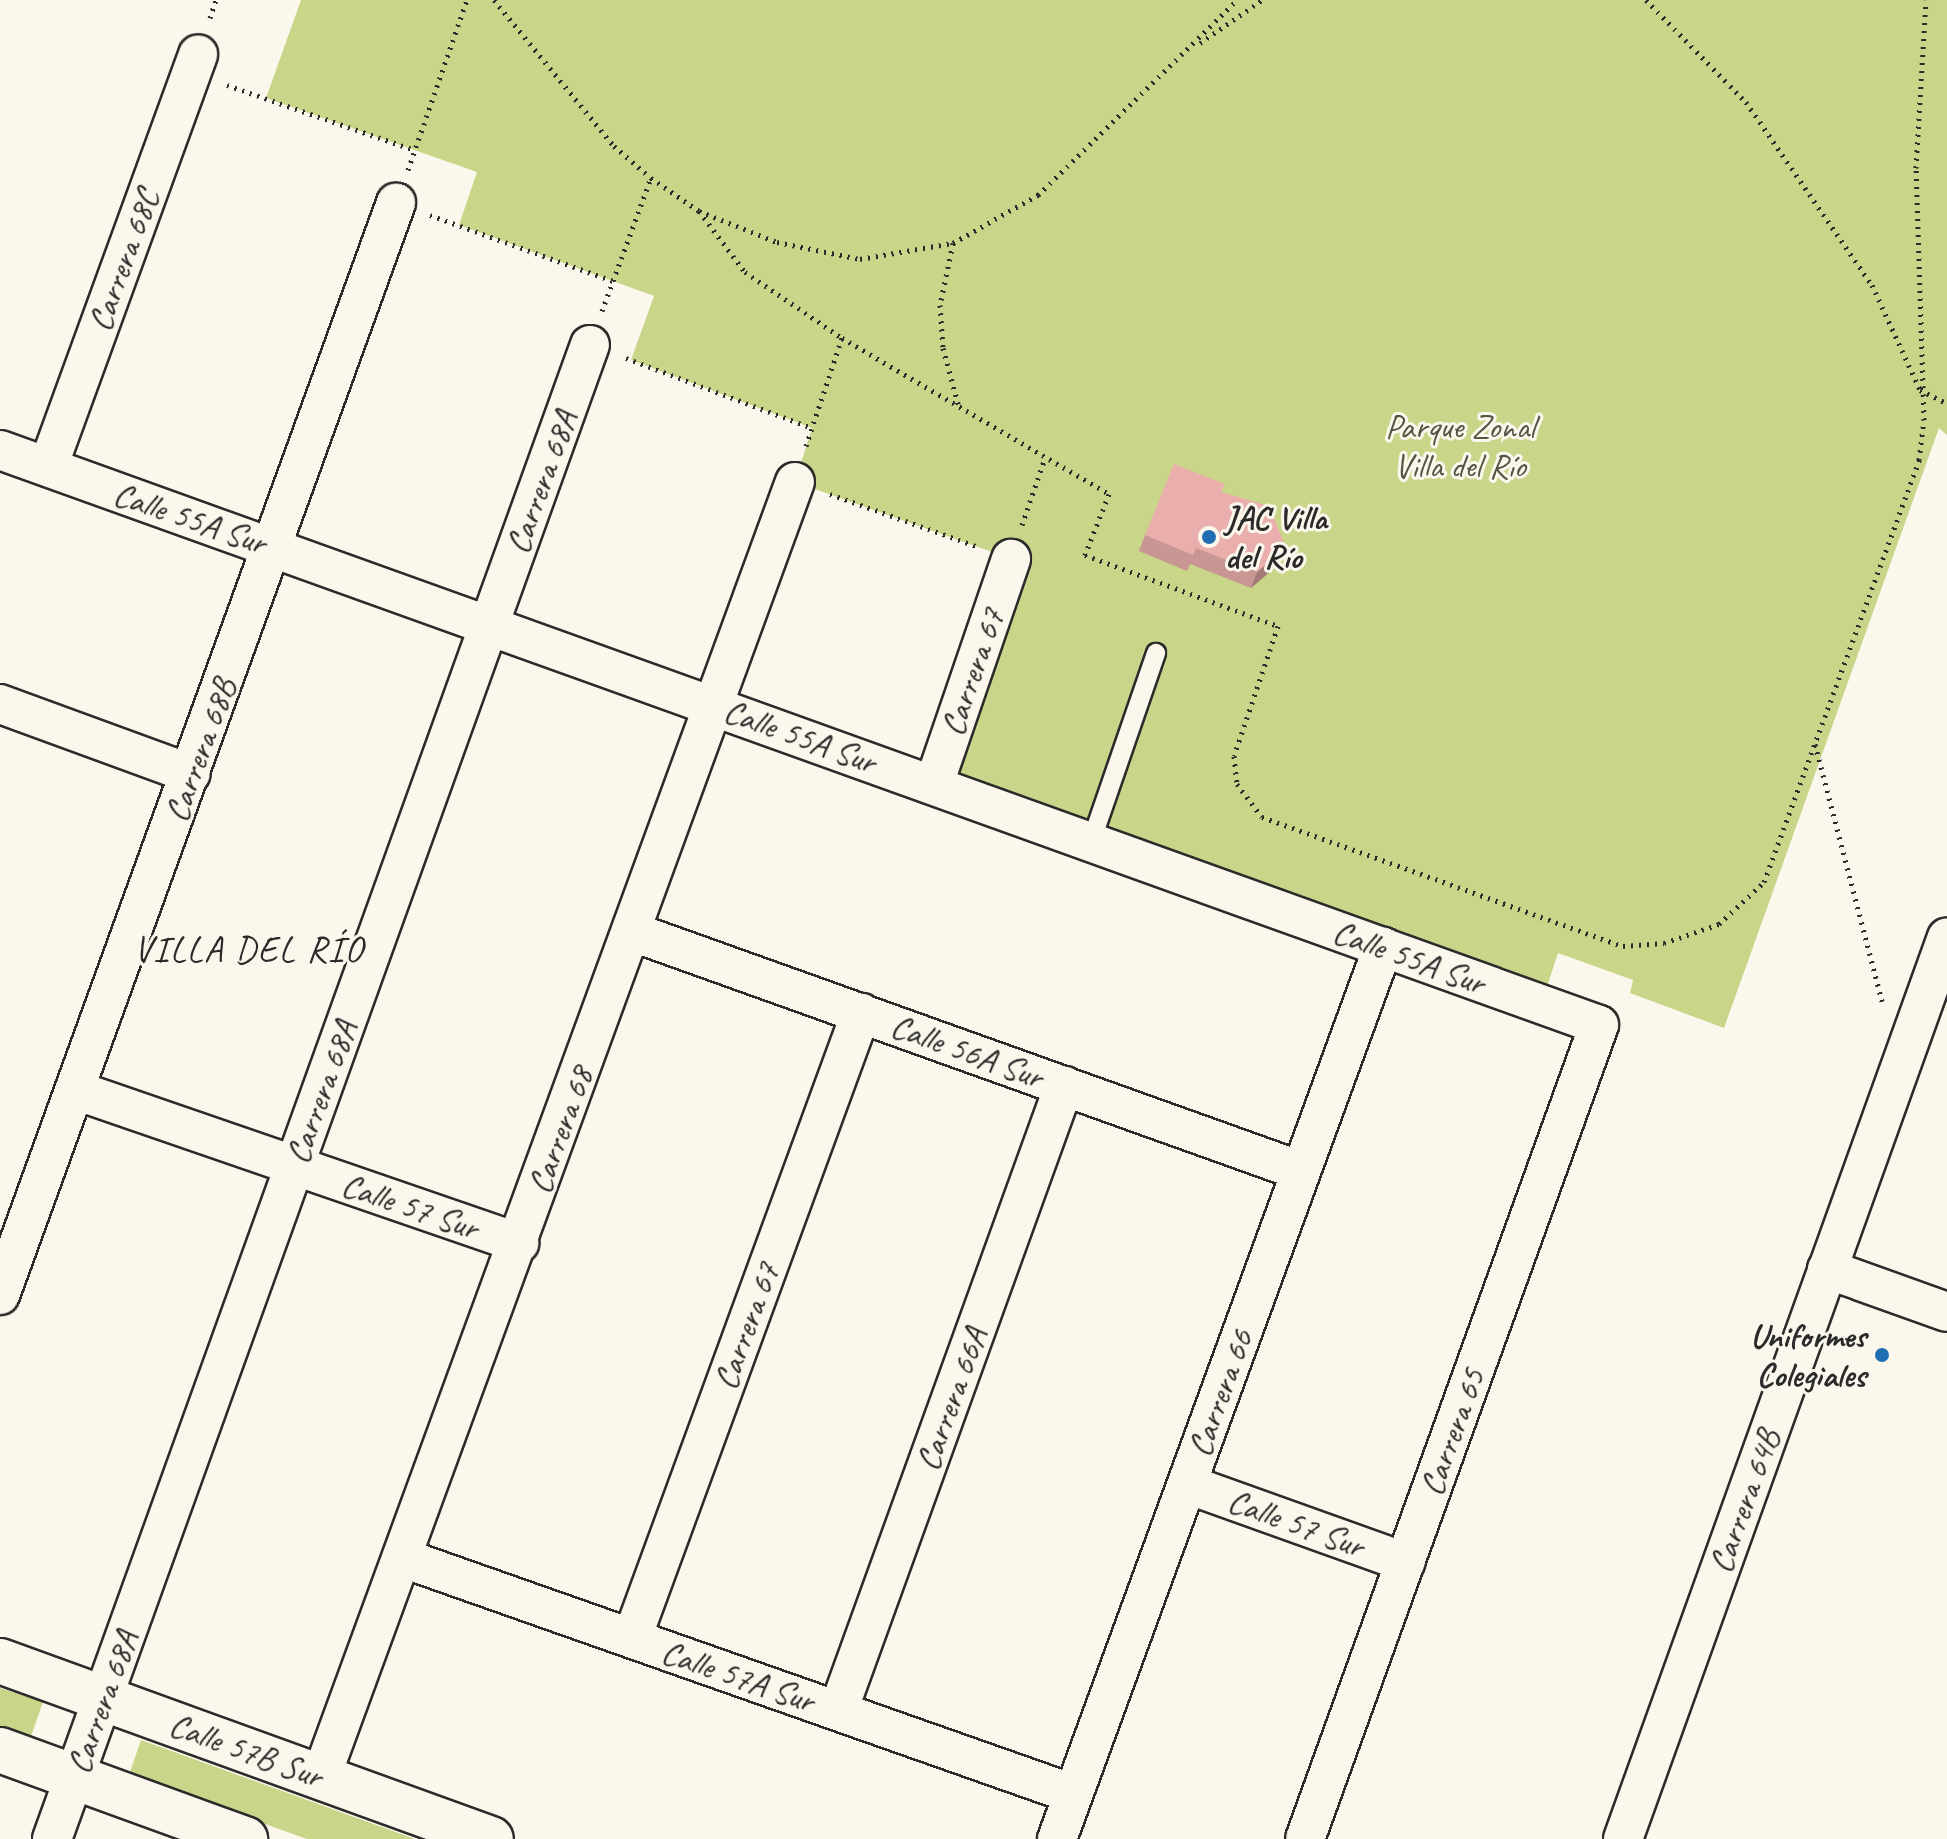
<!DOCTYPE html>
<html>
<head>
<meta charset="utf-8">
<style>
  body { margin:0 }
  #map { position:relative; width:1947px; height:1839px; overflow:hidden; background:#fbf7ec; font-family:Caveat,sans-serif }
  div>[style] { position:absolute }
  .green>* { inset:0; background:#c9d689 }
  .path>* { height:5px; margin-top:-2.5px; transform-origin:0; background:repeating-linear-gradient(90deg,#2b2b2b 0 2px,transparent 0 8px) }
  .roads { filter:drop-shadow(2px 0 #2b2b2b) drop-shadow(-2px 0 #2b2b2b) drop-shadow(0 2px #2b2b2b) drop-shadow(0 -2px #2b2b2b) }
  .lane>* { height:18px; margin:-9px; padding:0 9px; transform-origin:9px; border-radius:9px; background:#fbf7ec }
  .street>* { height:38px; margin:-19px; padding:0 19px; transform-origin:19px; border-radius:19px; background:#fbf7ec }
  .secondary>* { height:44px; margin:-22px; padding:0 22px; transform-origin:22px; border-radius:22px; background:#fbf7ec }
  .wall>* { inset:0; background:#c99694 }
  .shaded-wall>* { inset:0; background:#a47a78 }
  .building>* { inset:0; background:#eaafac }
  .dots>* { width:22px; height:22px; translate:-50% -50%; box-sizing:border-box; border:4px solid #fbf7ec; border-radius:50% }
  span { translate:-50% -50%; white-space:nowrap; text-align:center; line-height:1.15; -webkit-text-stroke:6px #fbf7ec; paint-order:stroke }
  .street-label { font-size:34px; color:#2b2b2b }
  .park-label { font-size:34px; color:#525642 }
  .poi-label { font-size:34px; color:#2b2b2b; font-weight:700 }
  .left { translate:0 -50%; text-align:left }
  .right { translate:-100% -50%; text-align:right }
  .neighbourhood-label { font-size:36px; color:#2b2b2b; letter-spacing:2px }
</style>
</head>
<body>
<div id="map">
  <div class="green">
    <i style="clip-path:polygon(301px 0,1947px 0,1947px 435px,1939px 428px,1724px 1028px,1630px 993px,1633px 980px,1558px 953px,1546px 990px,957px 781px,1031px 566px,795px 482px,812px 428px,631px 360px,654px 296px,459px 225px,477px 172px,266px 98px)"></i>
    <i style="clip-path:polygon(0 1688px,43px 1702px,29px 1742px,0 1732px)"></i>
    <i style="clip-path:polygon(141px 1740px,415px 1839px,307px 1839px,129px 1775px)"></i>
  </div>
  <div class="path">
    <i style="left:494px;top:0;width:189px;rotate:50.6deg"></i>
    <i style="left:614px;top:146px;width:49px;rotate:40.9deg"></i>
    <i style="left:651px;top:178px;width:58px;rotate:34.5deg"></i>
    <i style="left:699px;top:211px;width:84px;rotate:21.7deg"></i>
    <i style="left:777px;top:242px;width:85px;rotate:11.6deg"></i>
    <i style="left:860px;top:259px;width:94px;rotate:-9.8deg"></i>
    <i style="left:953px;top:243px;width:98px;rotate:-29.5deg"></i>
    <i style="left:1038px;top:195px;width:279px;rotate:-44.4deg"></i>
    <i style="left:1646px;top:0;width:143px;rotate:45.6deg"></i>
    <i style="left:1746px;top:102px;width:222px;rotate:55.5deg"></i>
    <i style="left:1872px;top:285px;width:115px;rotate:65.4deg"></i>
    <i style="left:1920px;top:390px;width:30px;rotate:26deg"></i>
    <i style="left:210px;top:18px;width:19px;rotate:-72deg"></i>
    <i style="left:1200px;top:43px;width:75px;rotate:-34.7deg"></i>
    <i style="left:227px;top:85px;width:199px;rotate:19.1deg"></i>
    <i style="left:408px;top:170px;width:180px;rotate:-70.9deg"></i>
    <i style="left:699px;top:211px;width:76px;rotate:53deg"></i>
    <i style="left:745px;top:272px;width:117px;rotate:34.2deg"></i>
    <i style="left:842px;top:338px;width:309px;rotate:30.3deg"></i>
    <i style="left:1109px;top:494px;width:66px;rotate:111.5deg"></i>
    <i style="left:1085px;top:555px;width:206px;rotate:20.2deg"></i>
    <i style="left:1278px;top:626px;width:137px;rotate:108.7deg"></i>
    <i style="left:1234px;top:756px;width:28px;rotate:84deg"></i>
    <i style="left:1237px;top:784px;width:41px;rotate:52.9deg"></i>
    <i style="left:1262px;top:817px;width:383px;rotate:19.7deg"></i>
    <i style="left:1623px;top:946px;width:41px;rotate:-4.2deg"></i>
    <i style="left:1664px;top:943px;width:58px;rotate:-19.1deg"></i>
    <i style="left:1719px;top:924px;width:62px;rotate:-43deg"></i>
    <i style="left:1764px;top:882px;width:450px;rotate:-69.8deg"></i>
    <i style="left:1919px;top:460px;width:40px;rotate:-82.9deg"></i>
    <i style="left:1924px;top:420px;width:252px;rotate:-91.8deg"></i>
    <i style="left:1916px;top:168px;width:168px;rotate:-86.6deg"></i>
    <i style="left:430px;top:215px;width:195px;rotate:19.8deg"></i>
    <i style="left:953px;top:243px;width:63px;rotate:101.8deg"></i>
    <i style="left:940px;top:305px;width:43px;rotate:86deg"></i>
    <i style="left:943px;top:348px;width:61px;rotate:74.8deg"></i>
    <i style="left:602px;top:311px;width:142px;rotate:-69.8deg"></i>
    <i style="left:626px;top:358px;width:199px;rotate:20.6deg"></i>
    <i style="left:806px;top:446px;width:114px;rotate:-71.6deg"></i>
    <i style="left:830px;top:494px;width:158px;rotate:19.6deg"></i>
    <i style="left:1022px;top:525px;width:71px;rotate:-71.1deg"></i>
    <i style="left:1815px;top:744px;width:266px;rotate:75.4deg"></i>
  </div>
  <div class="roads">
    <div class="lane">
      <i style="left:1091px;top:842px;width:200px;rotate:-71deg"></i>
    </div>
    <div class="street">
      <i style="left:0;top:450px;width:1699px;rotate:19.78deg"></i>
      <i style="left:1599px;top:1025px;width:865px;rotate:109.86deg"></i>
      <i style="left:48px;top:467px;width:439px;rotate:-70deg"></i>
      <i style="left:0;top:704px;width:203px;rotate:20.1deg"></i>
      <i style="left:934px;top:784px;width:238px;rotate:-71.1deg"></i>
      <i style="left:633px;top:932px;width:709px;rotate:19.69deg"></i>
      <i style="left:75px;top:1090px;width:470px;rotate:19deg"></i>
      <i style="left:1827px;top:1269px;width:127px;rotate:19.7deg"></i>
      <i style="left:0;top:1295px;width:1162px;rotate:-70.07deg"></i>
      <i style="left:1187px;top:1484px;width:232px;rotate:19.7deg"></i>
      <i style="left:403px;top:1558px;width:710px;rotate:19.4deg"></i>
      <i style="left:632px;top:1638px;width:666px;rotate:-69.88deg"></i>
      <i style="left:838px;top:1711px;width:665px;rotate:-70.12deg"></i>
      <i style="left:321px;top:1777px;width:1379px;rotate:-69.9deg"></i>
      <i style="left:52px;top:1839px;width:1588px;rotate:-70.2deg"></i>
      <i style="left:1057px;top:1839px;width:950px;rotate:-69.92deg"></i>
      <i style="left:1623px;top:1839px;width:958px;rotate:-70.24deg"></i>
    </div>
    <div class="secondary">
      <i style="left:0;top:1661px;width:522px;rotate:19.93deg"></i>
      <i style="left:0;top:1750px;width:261px;rotate:20deg"></i>
    </div>
  </div>
  <div class="wall">
    <i style="clip-path:polygon(1222px 492px,1272px 570px,1251px 588px,1190px 564px,1187px 571px,1139px 551px,1145px 535px)"></i>
  </div>
  <div class="shaded-wall">
    <i style="clip-path:polygon(1278px 554px,1272px 570px,1251px 588px,1257px 572px)"></i>
  </div>
  <div class="building">
    <i style="clip-path:polygon(1174px 464px,1225px 484px,1221px 492px,1269px 506px,1283px 540px,1278px 554px,1257px 572px,1196px 548px,1193px 555px,1145px 535px)"></i>
  </div>
  <div class="dots">
    <i style="left:1209px;top:537px;background:#1f6fb2"></i>
    <i style="left:1882px;top:1355px;background:#1f6fb2"></i>
  </div>
  <div class="street-label">
    <span style="left:123px;top:260px;rotate:-70deg">Carrera 68C</span>
    <span style="left:541px;top:482px;rotate:-70deg">Carrera 68A</span>
    <span style="left:190px;top:518px;rotate:19deg">Calle 55A Sur</span>
    <span style="left:972px;top:672px;rotate:-71deg">Carrera 67</span>
    <span style="left:800px;top:736px;rotate:20deg">Calle 55A Sur</span>
    <span style="left:200px;top:750px;rotate:-70deg">Carrera 68B</span>
    <span style="left:1409px;top:957px;rotate:20deg">Calle 55A Sur</span>
    <span style="left:967px;top:1051px;rotate:20deg">Calle 56A Sur</span>
    <span style="left:321px;top:1092px;rotate:-70deg">Carrera 68A</span>
    <span style="left:560px;top:1130px;rotate:-70deg">Carrera 68</span>
    <span style="left:410px;top:1206px;rotate:19deg">Calle 57 Sur</span>
    <span style="left:746px;top:1326px;rotate:-70deg">Carrera 67</span>
    <span style="left:1220px;top:1393px;rotate:-70deg">Carrera 66</span>
    <span style="left:951px;top:1399px;rotate:-70deg">Carrera 66A</span>
    <span style="left:1452px;top:1432px;rotate:-70deg">Carrera 65</span>
    <span style="left:1744px;top:1501px;rotate:-70deg">Carrera 64B</span>
    <span style="left:1296px;top:1523px;rotate:20deg">Calle 57 Sur</span>
    <span style="left:738px;top:1676px;rotate:19deg">Calle 57A Sur</span>
    <span style="left:102px;top:1702px;rotate:-70deg">Carrera 68A</span>
    <span style="left:246px;top:1750px;rotate:20deg">Calle 57B Sur</span>
  </div>
  <div class="park-label">
    <span style="left:1460px;top:446px">Parque Zonal<br>Villa del Río</span>
  </div>
  <div class="poi-label">
    <span class="left" style="left:1225px;top:537px">JAC Villa<br>del Río</span>
    <span class="right" style="left:1866px;top:1355px">Uniformes<br>Colegiales</span>
  </div>
  <div class="neighbourhood-label">
    <span style="left:249px;top:950px">VILLA DEL RÍO</span>
  </div>
</div>
</body>
</html>
